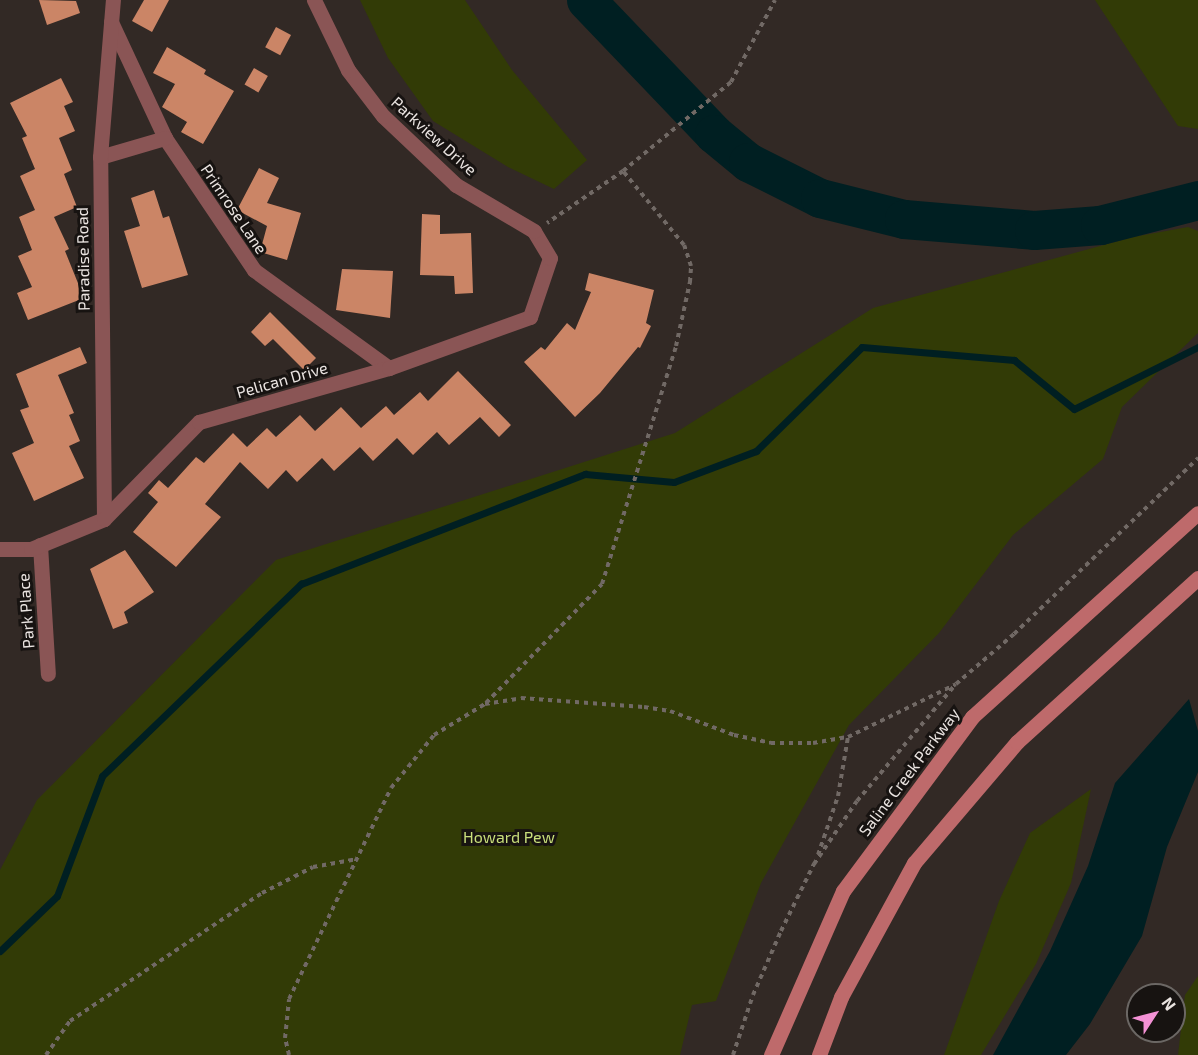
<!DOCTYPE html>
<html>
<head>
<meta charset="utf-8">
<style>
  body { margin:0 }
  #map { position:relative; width:1198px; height:1055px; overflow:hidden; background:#322925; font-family:"Exo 2",sans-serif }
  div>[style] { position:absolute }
  .green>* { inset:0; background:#323b06 }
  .water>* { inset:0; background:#001f22 }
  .stream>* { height:7px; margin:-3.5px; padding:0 3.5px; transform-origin:3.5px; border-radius:3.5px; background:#001f22 }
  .river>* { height:39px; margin:-19.5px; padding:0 19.5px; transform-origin:19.5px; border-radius:19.5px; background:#001f22 }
  .building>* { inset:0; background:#cb8566; transform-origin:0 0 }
  .path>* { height:4px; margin-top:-2px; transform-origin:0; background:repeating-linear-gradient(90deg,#716965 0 4.5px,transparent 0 9px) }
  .street>* { height:15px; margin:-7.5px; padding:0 7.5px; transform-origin:7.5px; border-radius:7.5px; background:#8a5555 }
  .secondary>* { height:15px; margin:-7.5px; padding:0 7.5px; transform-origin:7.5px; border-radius:7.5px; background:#be6a6b }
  span { translate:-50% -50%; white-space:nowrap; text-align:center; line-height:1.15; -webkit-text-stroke:6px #171311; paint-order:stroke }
  .street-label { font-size:16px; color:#eae4e1 }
  .park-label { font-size:16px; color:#c9df7b }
  .north { position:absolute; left:1126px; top:983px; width:60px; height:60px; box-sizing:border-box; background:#171311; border:2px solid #6b6764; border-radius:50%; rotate:54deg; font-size:16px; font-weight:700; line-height:24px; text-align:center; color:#eae4e1 }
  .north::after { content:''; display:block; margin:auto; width:21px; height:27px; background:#f391d5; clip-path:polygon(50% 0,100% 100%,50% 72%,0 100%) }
</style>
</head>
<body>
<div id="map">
  <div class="green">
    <i style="clip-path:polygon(360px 0,465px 0,512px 70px,587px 160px,554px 189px,508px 167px,433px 121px,388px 58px)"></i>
    <i style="clip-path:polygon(1095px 0,1198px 0,1198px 129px,1178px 126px)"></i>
    <i style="clip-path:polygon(1188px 227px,1198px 231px,1198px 333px,1122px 407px,1103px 459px,1013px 535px,939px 633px,849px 725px,761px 883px,716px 1001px,692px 1005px,680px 1055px,0 1055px,0 870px,37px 800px,276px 560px,675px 433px,873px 308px,1133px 237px)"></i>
    <i style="clip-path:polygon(1091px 789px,1071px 883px,1036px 964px,981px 1055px,944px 1055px,999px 901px,1030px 833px)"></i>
    <i style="clip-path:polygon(1198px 976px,1198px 1055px,1178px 1055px,1185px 995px)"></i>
  </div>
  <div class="water">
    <i style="clip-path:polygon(1189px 699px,1198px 731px,1198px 772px,1167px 847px,1142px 936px,1090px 1024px,1066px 1055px,993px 1055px,1050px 951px,1088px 866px,1115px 783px)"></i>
  </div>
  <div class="stream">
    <i style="left:0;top:951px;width:79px;rotate:-44deg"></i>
    <i style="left:57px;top:896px;width:128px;rotate:-69.4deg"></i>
    <i style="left:102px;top:776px;width:277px;rotate:-44deg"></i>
    <i style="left:301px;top:584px;width:305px;rotate:-21.2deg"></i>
    <i style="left:585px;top:474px;width:89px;rotate:5.1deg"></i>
    <i style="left:674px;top:482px;width:88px;rotate:-20.7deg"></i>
    <i style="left:756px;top:451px;width:148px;rotate:-44.5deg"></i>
    <i style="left:862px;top:347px;width:153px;rotate:4.9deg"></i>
    <i style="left:1014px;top:360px;width:77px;rotate:39.2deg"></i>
    <i style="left:1074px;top:409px;width:139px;rotate:-26.6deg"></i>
  </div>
  <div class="river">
    <i style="left:586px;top:0;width:185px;rotate:46.3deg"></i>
    <i style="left:714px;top:134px;width:44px;rotate:39.5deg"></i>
    <i style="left:748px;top:162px;width:80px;rotate:26.6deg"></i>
    <i style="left:820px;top:198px;width:87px;rotate:14deg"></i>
    <i style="left:904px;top:219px;width:130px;rotate:4.8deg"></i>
    <i style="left:1034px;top:230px;width:66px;rotate:-4.3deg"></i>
    <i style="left:1100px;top:225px;width:101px;rotate:-14.3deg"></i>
  </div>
  <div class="building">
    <i style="clip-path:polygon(39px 0,76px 1px,80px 13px,47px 25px)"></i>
    <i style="clip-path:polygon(144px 0,169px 0,152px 32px,132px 21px)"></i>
    <i style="left:276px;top:27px;width:17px;height:23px;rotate:28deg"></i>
    <i style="clip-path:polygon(167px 47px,206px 70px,204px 74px,234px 91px,203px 144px,181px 132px,187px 122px,162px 107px,175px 84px,153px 73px)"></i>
    <i style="left:254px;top:68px;width:16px;height:19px;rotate:30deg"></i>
    <i style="clip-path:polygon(61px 78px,73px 102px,64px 106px,75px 131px,59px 138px,72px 170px,64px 174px,77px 207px,54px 217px,69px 249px,65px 251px,84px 298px,28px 320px,17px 293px,32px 287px,18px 256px,32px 250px,19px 217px,35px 210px,20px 176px,35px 169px,22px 138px,27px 136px,10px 103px)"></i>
    <i style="clip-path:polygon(259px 168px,279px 178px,267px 203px,301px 213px,287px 260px,260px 252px,267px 226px,237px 210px)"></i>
    <i style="clip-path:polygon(154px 190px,163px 218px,169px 216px,188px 275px,142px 288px,124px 231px,140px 226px,131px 198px)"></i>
    <i style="clip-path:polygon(422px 214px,440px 215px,440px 234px,471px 233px,473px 293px,455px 294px,454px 276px,420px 275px)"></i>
    <i style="clip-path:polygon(342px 269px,393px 271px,390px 318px,336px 310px)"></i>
    <i style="clip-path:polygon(589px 273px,654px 290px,646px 323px,651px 326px,640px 348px,638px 347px,600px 393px,575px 417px,524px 362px,541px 347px,545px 350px,567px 323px,575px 330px,591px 292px,585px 290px)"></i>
    <i style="clip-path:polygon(270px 312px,316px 358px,304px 370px,273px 339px,265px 346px,251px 332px)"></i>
    <i style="clip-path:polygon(80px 347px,87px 363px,58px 375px,74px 413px,69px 415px,80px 441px,69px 446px,84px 478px,34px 501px,12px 453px,34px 443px,20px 410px,29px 407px,16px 374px)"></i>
    <i style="clip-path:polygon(458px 371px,511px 425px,499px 437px,480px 417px,449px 445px,437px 432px,413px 455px,397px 438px,373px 461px,360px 447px,334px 471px,322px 458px,297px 482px,286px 470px,268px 489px,240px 462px,205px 504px,221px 517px,176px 567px,133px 532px,158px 502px,148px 493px,159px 480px,168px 488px,196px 457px,204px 463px,233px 433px,247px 447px,267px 428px,276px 437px,300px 415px,315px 431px,341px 407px,361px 428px,386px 406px,394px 415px,420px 392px,428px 401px)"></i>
    <i style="clip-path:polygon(125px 550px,154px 592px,124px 612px,128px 623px,113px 629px,90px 569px)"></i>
  </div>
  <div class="path">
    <i style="left:623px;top:171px;width:140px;rotate:-39.5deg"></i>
    <i style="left:731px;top:82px;width:93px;rotate:-61.8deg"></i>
    <i style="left:486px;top:703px;width:166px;rotate:-45.7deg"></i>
    <i style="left:602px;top:584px;width:249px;rotate:-72.7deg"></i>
    <i style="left:676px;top:346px;width:66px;rotate:-77.7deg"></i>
    <i style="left:690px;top:282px;width:16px;rotate:-86deg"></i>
    <i style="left:691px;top:266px;width:22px;rotate:-108deg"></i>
    <i style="left:684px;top:245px;width:96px;rotate:-129.5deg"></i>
    <i style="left:623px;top:171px;width:92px;rotate:145.6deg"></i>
    <i style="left:818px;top:855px;width:62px;rotate:-71.3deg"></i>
    <i style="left:838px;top:796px;width:60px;rotate:-80.4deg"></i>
    <i style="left:46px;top:1055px;width:42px;rotate:-54.8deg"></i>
    <i style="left:70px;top:1021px;width:231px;rotate:-33.7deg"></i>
    <i style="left:262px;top:893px;width:57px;rotate:-27deg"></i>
    <i style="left:313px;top:867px;width:45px;rotate:-10.3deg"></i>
    <i style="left:289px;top:1055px;width:17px;rotate:-103deg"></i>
    <i style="left:285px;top:1038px;width:39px;rotate:-84deg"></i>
    <i style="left:289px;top:999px;width:234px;rotate:-64.2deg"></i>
    <i style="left:391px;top:788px;width:68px;rotate:-50.9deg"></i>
    <i style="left:434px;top:735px;width:60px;rotate:-31.3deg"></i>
    <i style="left:485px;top:704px;width:36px;rotate:-9deg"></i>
    <i style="left:521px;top:698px;width:123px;rotate:4.2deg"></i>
    <i style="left:644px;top:707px;width:26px;rotate:9deg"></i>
    <i style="left:670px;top:711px;width:68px;rotate:20.6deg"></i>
    <i style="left:734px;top:735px;width:38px;rotate:12deg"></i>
    <i style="left:771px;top:743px;width:42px"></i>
    <i style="left:813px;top:743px;width:36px;rotate:-10deg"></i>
    <i style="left:848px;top:737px;width:120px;rotate:-26.1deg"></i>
    <i style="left:733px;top:1055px;width:63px;rotate:-71.6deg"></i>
    <i style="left:753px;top:995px;width:70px;rotate:-66.4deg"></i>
    <i style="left:781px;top:931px;width:75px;rotate:-63.8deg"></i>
    <i style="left:814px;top:864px;width:76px;rotate:-55.7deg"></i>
    <i style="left:857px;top:801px;width:153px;rotate:-49.8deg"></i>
    <i style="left:956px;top:684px;width:77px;rotate:-40.8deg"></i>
    <i style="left:1014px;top:634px;width:255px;rotate:-43.7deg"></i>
  </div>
  <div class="street">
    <i style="left:111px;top:22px;width:128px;rotate:65deg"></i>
    <i style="left:165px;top:138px;width:159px;rotate:56deg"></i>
    <i style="left:254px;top:270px;width:167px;rotate:36deg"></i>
    <i style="left:100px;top:157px;width:68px;rotate:-16.3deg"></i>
    <i style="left:104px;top:519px;width:362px;rotate:-90.6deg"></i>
    <i style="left:100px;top:157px;width:158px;rotate:-85.3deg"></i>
    <i style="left:40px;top:545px;width:129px;rotate:86.5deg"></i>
    <i style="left:0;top:549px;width:31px"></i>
    <i style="left:31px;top:549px;width:79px;rotate:-22.3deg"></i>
    <i style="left:104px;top:519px;width:136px;rotate:-45.6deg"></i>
    <i style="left:199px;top:422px;width:198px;rotate:-15.9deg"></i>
    <i style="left:389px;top:368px;width:150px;rotate:-19.9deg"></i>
    <i style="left:530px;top:317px;width:62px;rotate:-71.3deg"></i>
    <i style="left:550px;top:258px;width:31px;rotate:-121deg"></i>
    <i style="left:534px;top:231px;width:91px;rotate:-149.5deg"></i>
    <i style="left:456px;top:185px;width:100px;rotate:-136.6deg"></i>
    <i style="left:383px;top:116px;width:58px;rotate:-127.3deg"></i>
    <i style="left:348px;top:70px;width:78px;rotate:-115.9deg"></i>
  </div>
  <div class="secondary">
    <i style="left:771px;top:1055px;width:179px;rotate:-66.3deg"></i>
    <i style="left:843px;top:891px;width:217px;rotate:-53.4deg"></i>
    <i style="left:972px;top:717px;width:304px;rotate:-42.1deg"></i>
    <i style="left:819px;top:1055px;width:62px;rotate:-69.2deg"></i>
    <i style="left:841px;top:997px;width:153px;rotate:-61.4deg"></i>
    <i style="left:914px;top:863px;width:159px;rotate:-49.6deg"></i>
    <i style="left:1017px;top:742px;width:244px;rotate:-42.2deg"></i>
  </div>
  <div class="street-label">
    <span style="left:434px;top:136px;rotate:42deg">Parkview Drive</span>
    <span style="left:234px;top:209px;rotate:56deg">Primrose Lane</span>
    <span style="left:83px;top:259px;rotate:-91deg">Paradise Road</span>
    <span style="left:282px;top:380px;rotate:-16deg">Pelican Drive</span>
    <span style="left:26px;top:611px;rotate:-94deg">Park Place</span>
    <span style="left:909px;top:772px;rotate:-53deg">Saline Creek Parkway</span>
  </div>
  <div class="park-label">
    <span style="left:509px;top:837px">Howard Pew</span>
  </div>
  <div class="north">N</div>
</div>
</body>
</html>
